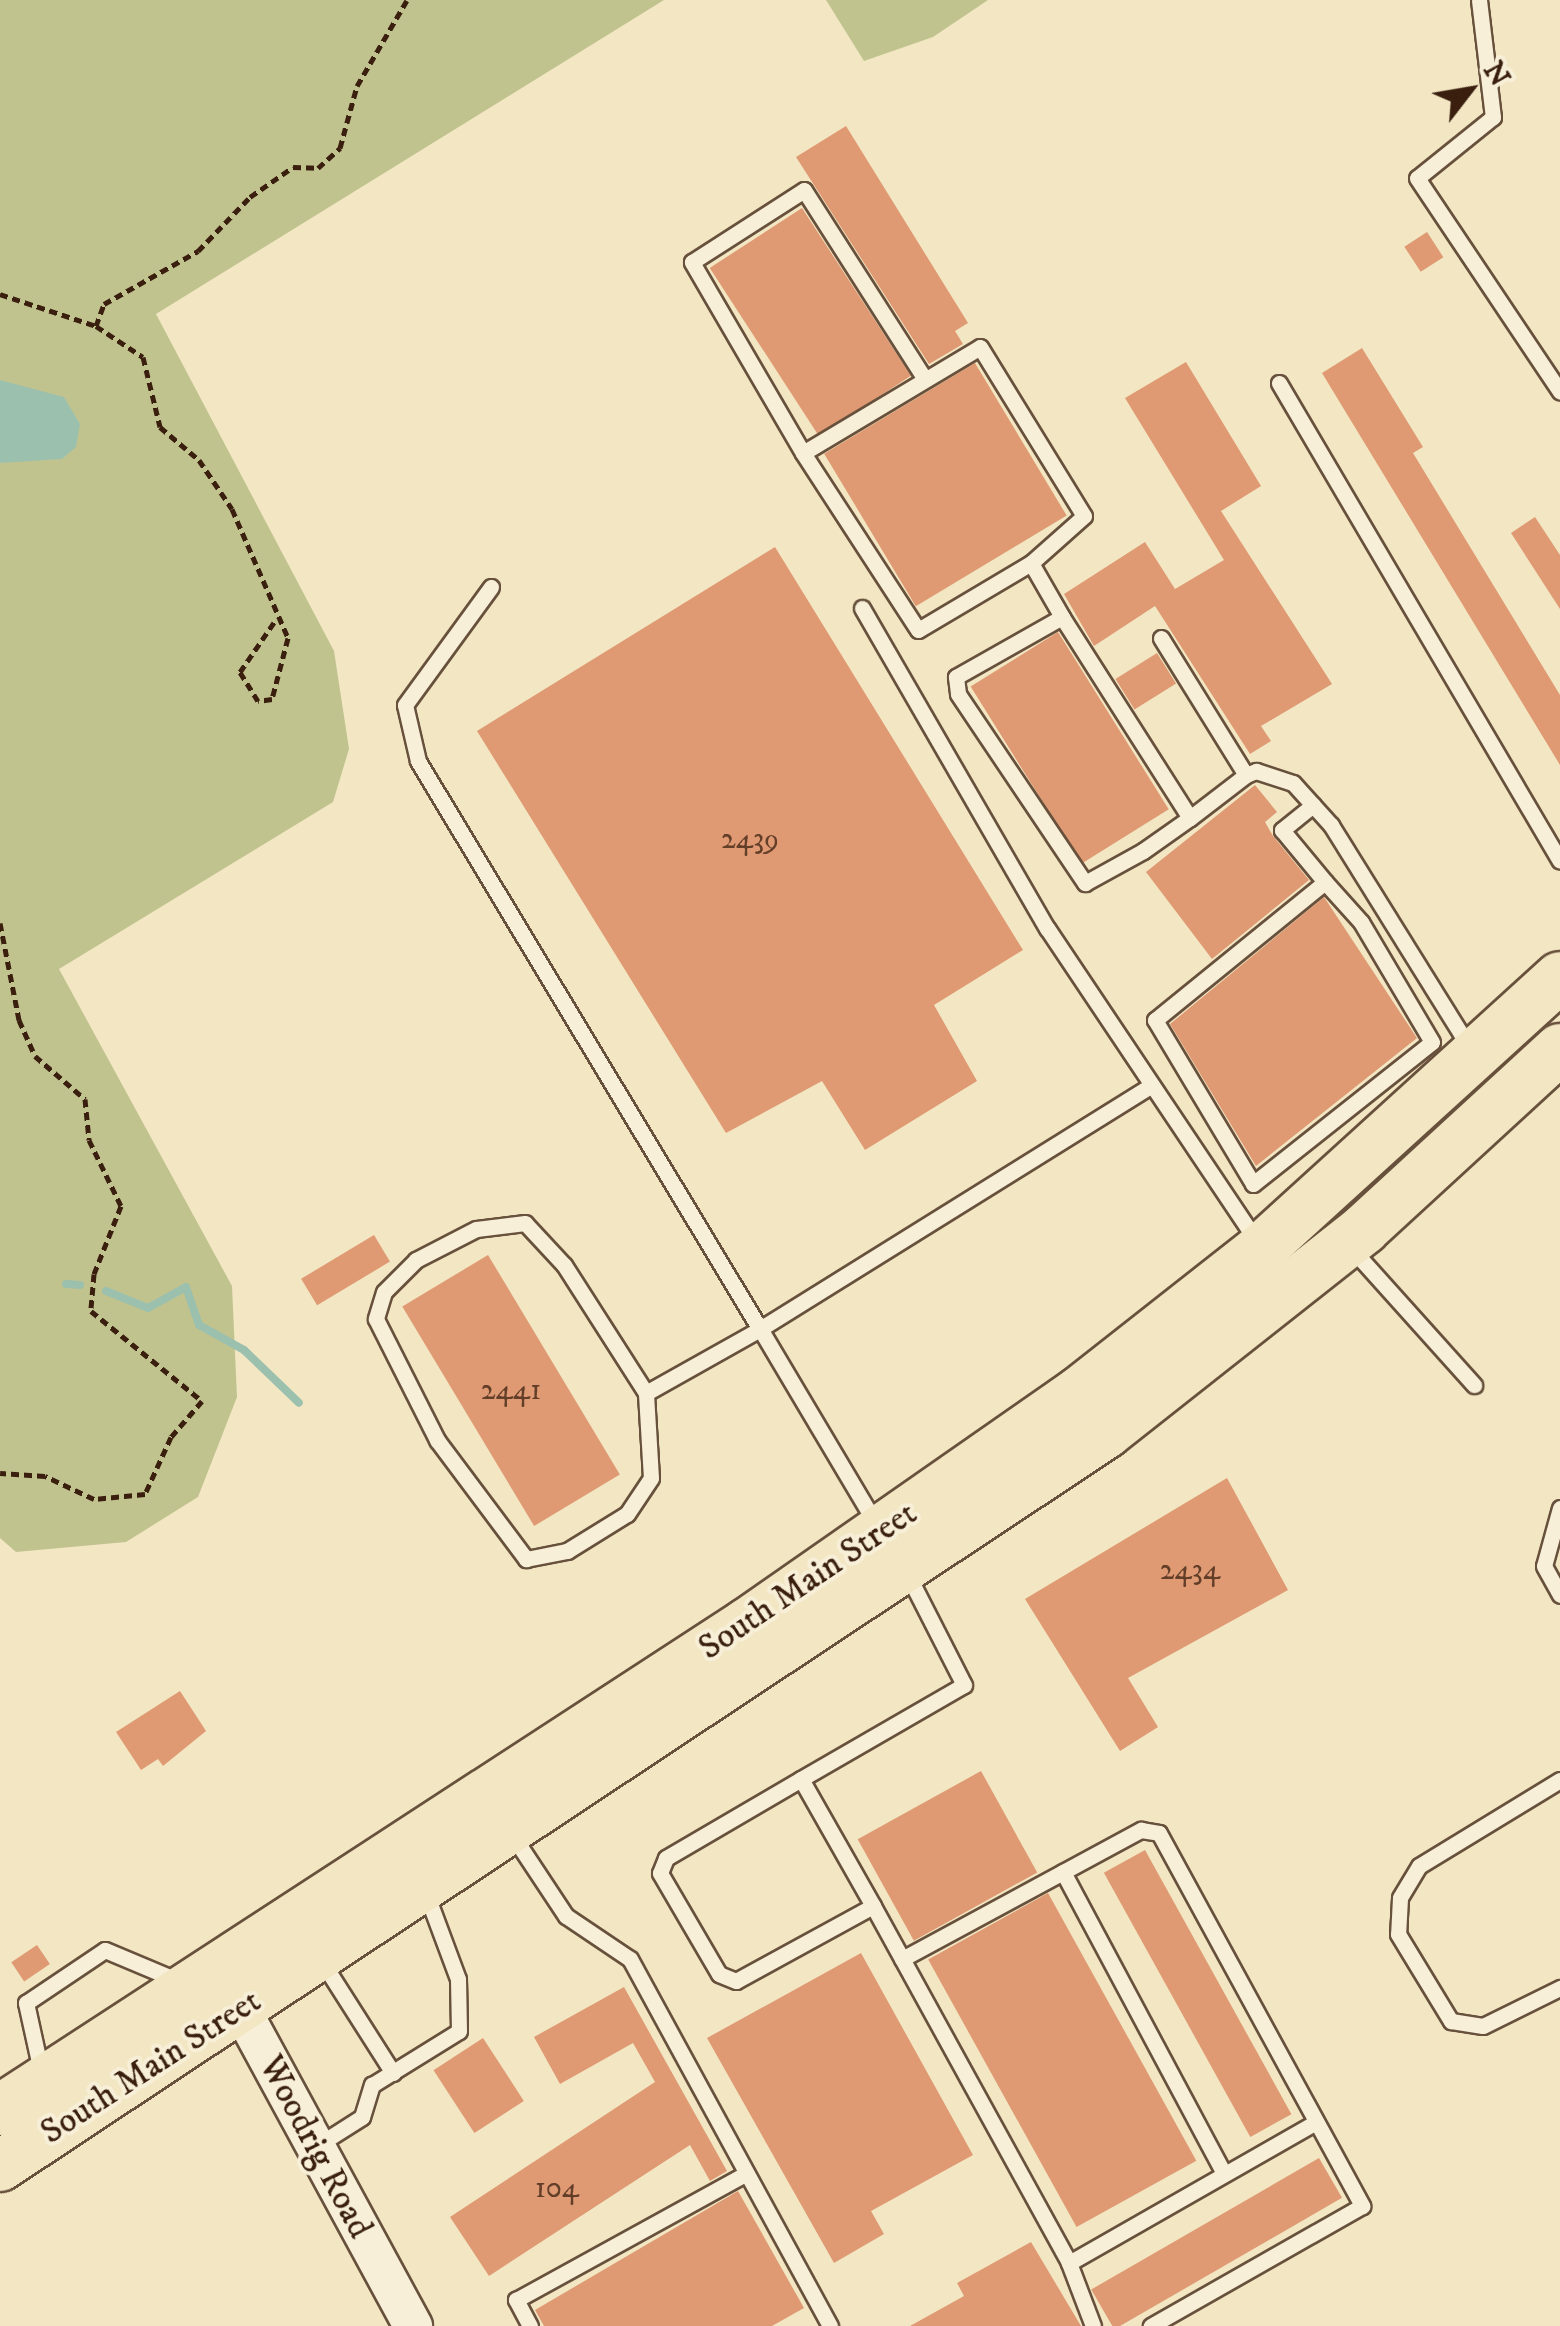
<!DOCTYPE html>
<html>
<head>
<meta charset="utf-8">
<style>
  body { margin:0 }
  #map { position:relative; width:1560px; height:2326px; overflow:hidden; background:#f2e6c3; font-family:"IM FELL DW Pica",serif }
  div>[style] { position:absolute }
  .green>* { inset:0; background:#c1c38f }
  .water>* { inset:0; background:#9cc0ae }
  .stream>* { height:8px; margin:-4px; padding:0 4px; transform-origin:4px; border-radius:4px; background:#9cc0ae }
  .building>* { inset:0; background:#df9a73; transform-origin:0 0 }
  .path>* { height:5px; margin-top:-2.5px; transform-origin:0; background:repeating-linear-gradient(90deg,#3a1f0f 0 8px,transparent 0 13px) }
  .roads { filter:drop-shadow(2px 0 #68513c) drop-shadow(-2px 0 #68513c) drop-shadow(0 2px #68513c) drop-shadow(0 -2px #68513c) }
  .service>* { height:15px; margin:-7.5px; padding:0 7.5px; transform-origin:7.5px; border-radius:7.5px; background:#f7efd8 }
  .tertiary>* { height:38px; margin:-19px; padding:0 19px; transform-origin:19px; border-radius:19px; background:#f7efd8 }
  .trunk>* { height:50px; margin:-25px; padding:0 25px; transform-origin:25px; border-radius:25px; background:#f2e6c3 }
  span { translate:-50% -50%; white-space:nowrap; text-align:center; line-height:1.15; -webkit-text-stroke:8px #f7efd8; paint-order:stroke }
  .number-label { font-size:30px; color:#633e28 }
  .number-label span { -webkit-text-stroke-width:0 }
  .street-label { font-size:35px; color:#3a1f0f }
  .north { position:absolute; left:1420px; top:40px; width:100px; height:100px; -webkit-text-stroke:8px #f7efd8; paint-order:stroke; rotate:59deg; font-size:28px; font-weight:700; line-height:40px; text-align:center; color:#3a1f0f }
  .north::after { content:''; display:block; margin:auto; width:35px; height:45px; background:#3a1f0f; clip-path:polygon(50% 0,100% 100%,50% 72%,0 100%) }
</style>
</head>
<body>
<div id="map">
  <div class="green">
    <i style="clip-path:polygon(0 0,664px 0,156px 314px,334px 651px,349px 749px,333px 802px,59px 969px,232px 1286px,237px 1397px,198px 1497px,126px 1542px,16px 1552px,0 1538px)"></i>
    <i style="clip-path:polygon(826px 0,988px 0,933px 37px,864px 61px)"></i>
  </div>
  <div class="water">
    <i style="clip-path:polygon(0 380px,64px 397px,80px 424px,76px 447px,62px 459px,0 463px)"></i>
  </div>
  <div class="stream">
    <i style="left:66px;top:1284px;width:14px;rotate:4deg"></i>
    <i style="left:106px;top:1291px;width:45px;rotate:22deg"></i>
    <i style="left:148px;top:1308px;width:43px;rotate:-28.9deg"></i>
    <i style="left:186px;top:1287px;width:40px;rotate:71.1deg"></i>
    <i style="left:199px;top:1325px;width:51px;rotate:29.1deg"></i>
    <i style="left:244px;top:1350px;width:76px;rotate:43.9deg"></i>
  </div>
  <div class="building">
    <i style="clip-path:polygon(846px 126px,968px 323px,955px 331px,963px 344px,929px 364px,796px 157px)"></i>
    <i style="left:802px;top:208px;width:200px;height:110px;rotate:57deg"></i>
    <i style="left:1427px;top:232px;width:30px;height:27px;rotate:57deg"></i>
    <i style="clip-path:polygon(1362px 348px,1423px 447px,1413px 453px,1560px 695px,1560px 765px,1322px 373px)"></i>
    <i style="clip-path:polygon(1186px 362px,1261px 486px,1221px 511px,1332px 684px,1261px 726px,1271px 741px,1250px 754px,1155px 606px,1094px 646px,1064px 594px,1145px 542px,1175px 589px,1224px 560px,1125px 398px)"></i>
    <i style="left:975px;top:363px;width:178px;height:176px;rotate:59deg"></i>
    <i style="clip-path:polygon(1535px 517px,1560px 555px,1560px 609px,1511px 533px)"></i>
    <i style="clip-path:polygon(775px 547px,1023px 950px,934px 1005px,977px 1081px,865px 1150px,822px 1081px,726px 1133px,477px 731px)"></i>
    <i style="left:1058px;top:632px;width:209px;height:103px;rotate:58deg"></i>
    <i style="left:1157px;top:653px;width:36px;height:49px;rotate:58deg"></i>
    <i style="clip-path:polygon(1255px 785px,1277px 812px,1265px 822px,1273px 836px,1309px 880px,1212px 959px,1146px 872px)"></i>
    <i style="clip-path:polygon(1324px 897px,1417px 1038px,1256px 1166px,1170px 1024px)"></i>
    <i style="left:374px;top:1235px;width:31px;height:85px;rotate:59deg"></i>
    <i style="left:488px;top:1255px;width:256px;height:100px;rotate:59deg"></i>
    <i style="clip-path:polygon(1227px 1478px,1288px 1590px,1128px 1678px,1158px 1727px,1120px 1751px,1025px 1599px)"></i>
    <i style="clip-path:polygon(180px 1691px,206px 1731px,163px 1766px,158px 1759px,141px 1770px,116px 1732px)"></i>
    <i style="left:981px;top:1771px;width:116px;height:141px;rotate:61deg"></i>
    <i style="left:1145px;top:1850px;width:302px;height:47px;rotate:61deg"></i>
    <i style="left:1048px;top:1893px;width:306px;height:137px;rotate:61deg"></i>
    <i style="left:37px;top:1945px;width:23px;height:31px;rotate:56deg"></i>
    <i style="clip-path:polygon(861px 1953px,973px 2155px,871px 2211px,884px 2234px,834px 2263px,707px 2038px)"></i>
    <i style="clip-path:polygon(624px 1987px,727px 2171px,710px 2181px,690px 2145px,489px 2276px,450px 2217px,655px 2082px,633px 2043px,560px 2084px,534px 2037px)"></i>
    <i style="left:483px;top:2038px;width:75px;height:59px;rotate:57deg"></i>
    <i style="left:1319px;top:2158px;width:46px;height:263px;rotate:60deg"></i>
    <i style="clip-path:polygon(738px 2191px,804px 2308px,772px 2326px,544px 2326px,535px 2310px)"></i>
    <i style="clip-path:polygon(1031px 2242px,1081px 2326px,910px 2326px,964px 2296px,957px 2283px)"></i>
  </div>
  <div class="path">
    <i style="left:0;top:294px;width:101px;rotate:18.4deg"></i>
    <i style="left:96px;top:326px;width:56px;rotate:33.4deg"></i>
    <i style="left:143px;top:357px;width:72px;rotate:76.3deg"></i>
    <i style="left:160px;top:427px;width:51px;rotate:40.2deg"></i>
    <i style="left:199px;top:460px;width:59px;rotate:56deg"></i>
    <i style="left:232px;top:509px;width:141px;rotate:66.5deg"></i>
    <i style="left:288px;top:638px;width:63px;rotate:104.7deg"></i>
    <i style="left:272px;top:699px;width:14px;rotate:172deg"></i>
    <i style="left:258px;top:701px;width:34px;rotate:-122deg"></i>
    <i style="left:240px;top:672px;width:65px;rotate:-55.6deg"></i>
    <i style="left:96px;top:326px;width:23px;rotate:-70deg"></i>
    <i style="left:104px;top:304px;width:108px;rotate:-29.4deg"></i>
    <i style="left:198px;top:251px;width:75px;rotate:-46.1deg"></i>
    <i style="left:250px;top:197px;width:52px;rotate:-34.9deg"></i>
    <i style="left:293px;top:167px;width:25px;rotate:2deg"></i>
    <i style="left:318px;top:168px;width:30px;rotate:-42deg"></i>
    <i style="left:340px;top:148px;width:64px;rotate:-74.7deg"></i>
    <i style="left:357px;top:86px;width:99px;rotate:-59.8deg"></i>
    <i style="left:0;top:923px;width:99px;rotate:78.9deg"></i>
    <i style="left:19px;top:1020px;width:39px;rotate:66deg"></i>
    <i style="left:35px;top:1056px;width:66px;rotate:40.7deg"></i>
    <i style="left:85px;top:1099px;width:41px;rotate:84.4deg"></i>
    <i style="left:89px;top:1140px;width:73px;rotate:64.1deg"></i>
    <i style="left:121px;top:1206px;width:73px;rotate:111.7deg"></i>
    <i style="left:94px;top:1274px;width:37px;rotate:95deg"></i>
    <i style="left:91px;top:1311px;width:143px;rotate:39deg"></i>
    <i style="left:202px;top:1401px;width:48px;rotate:130.7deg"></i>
    <i style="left:171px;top:1437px;width:63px;rotate:114.5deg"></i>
    <i style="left:145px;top:1494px;width:51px;rotate:174.4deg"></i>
    <i style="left:94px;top:1499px;width:54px;rotate:-154.9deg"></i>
    <i style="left:45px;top:1476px;width:45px;rotate:-176.2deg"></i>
  </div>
  <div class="roads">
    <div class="service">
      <i style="left:1479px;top:0;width:118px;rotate:83.2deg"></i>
      <i style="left:1493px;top:117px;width:97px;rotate:141.2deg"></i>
      <i style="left:1417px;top:178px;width:257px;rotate:56.2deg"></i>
      <i style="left:980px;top:347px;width:198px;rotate:58.4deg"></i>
      <i style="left:1084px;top:516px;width:71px;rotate:138.4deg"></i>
      <i style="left:1031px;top:563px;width:131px;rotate:149.3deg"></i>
      <i style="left:918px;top:630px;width:211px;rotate:-123deg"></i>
      <i style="left:803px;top:453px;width:206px;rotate:-30.9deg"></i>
      <i style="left:1279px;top:383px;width:554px;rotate:59.55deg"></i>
      <i style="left:803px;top:453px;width:221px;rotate:-120.2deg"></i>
      <i style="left:692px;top:262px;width:133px;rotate:-32.7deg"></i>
      <i style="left:804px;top:190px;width:224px;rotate:57.4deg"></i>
      <i style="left:1031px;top:563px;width:62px;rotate:60.1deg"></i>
      <i style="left:491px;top:587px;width:146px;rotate:126.1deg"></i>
      <i style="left:405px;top:705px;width:57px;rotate:76.9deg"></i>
      <i style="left:418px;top:761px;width:663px;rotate:58.95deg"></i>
      <i style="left:760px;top:1329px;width:131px;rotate:150.7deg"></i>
      <i style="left:646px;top:1393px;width:152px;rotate:-122.6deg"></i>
      <i style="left:564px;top:1265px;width:57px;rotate:-132.9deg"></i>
      <i style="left:525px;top:1223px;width:49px;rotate:173deg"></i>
      <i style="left:476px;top:1229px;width:68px;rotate:152.7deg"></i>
      <i style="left:416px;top:1260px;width:45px;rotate:135deg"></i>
      <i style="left:384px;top:1292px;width:28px;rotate:107deg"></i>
      <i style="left:376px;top:1319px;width:136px;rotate:63.2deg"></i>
      <i style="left:437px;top:1440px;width:149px;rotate:53.2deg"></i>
      <i style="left:526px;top:1559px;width:42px;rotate:-11deg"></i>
      <i style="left:567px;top:1551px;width:70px;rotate:-31.7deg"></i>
      <i style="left:627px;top:1514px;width:43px;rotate:-56.3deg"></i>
      <i style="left:651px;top:1478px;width:85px;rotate:-93.4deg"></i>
      <i style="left:862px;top:608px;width:370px;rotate:60deg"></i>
      <i style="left:1047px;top:928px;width:381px;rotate:56.2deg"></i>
      <i style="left:1161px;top:638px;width:161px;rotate:58.2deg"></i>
      <i style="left:1313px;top:805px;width:40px;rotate:141deg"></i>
      <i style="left:1282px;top:830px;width:67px;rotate:50.4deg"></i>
      <i style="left:1325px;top:882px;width:219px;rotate:140.9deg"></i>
      <i style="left:1155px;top:1020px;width:191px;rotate:59.1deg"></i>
      <i style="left:1253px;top:1184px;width:228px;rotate:-38.4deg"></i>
      <i style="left:1432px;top:1042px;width:139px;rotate:-120.6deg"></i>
      <i style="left:1361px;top:922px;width:54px;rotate:-132deg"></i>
      <i style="left:1190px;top:818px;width:238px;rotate:-122.5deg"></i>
      <i style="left:1062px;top:617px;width:122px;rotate:150.5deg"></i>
      <i style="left:956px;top:677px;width:17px;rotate:83deg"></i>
      <i style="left:958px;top:694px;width:228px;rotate:56.1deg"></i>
      <i style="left:1085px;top:883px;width:66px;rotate:-28.9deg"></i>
      <i style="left:1143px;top:851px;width:57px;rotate:-35.1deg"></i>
      <i style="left:1190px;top:818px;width:71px;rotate:-37.5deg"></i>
      <i style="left:1246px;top:775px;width:11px;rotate:-22deg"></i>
      <i style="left:1256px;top:771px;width:39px;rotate:18deg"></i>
      <i style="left:1293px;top:783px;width:57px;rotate:47.9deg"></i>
      <i style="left:1331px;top:825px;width:265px;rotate:58.1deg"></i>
      <i style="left:1352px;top:1249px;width:183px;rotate:48.1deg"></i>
      <i style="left:1560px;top:1508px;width:60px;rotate:105.4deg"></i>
      <i style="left:1544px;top:1566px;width:33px;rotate:61deg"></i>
      <i style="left:876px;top:1524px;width:227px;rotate:-120.7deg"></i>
      <i style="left:760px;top:1329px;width:460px;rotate:-31.9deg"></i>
      <i style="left:801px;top:1779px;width:146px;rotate:60.4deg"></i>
      <i style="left:873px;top:1906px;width:156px;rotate:151.3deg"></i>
      <i style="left:736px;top:1981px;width:18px;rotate:-158deg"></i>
      <i style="left:719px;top:1974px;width:117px;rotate:-120.3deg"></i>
      <i style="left:660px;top:1873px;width:16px;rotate:-68deg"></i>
      <i style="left:666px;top:1858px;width:156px;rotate:-30.3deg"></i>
      <i style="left:801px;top:1779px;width:188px;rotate:-30deg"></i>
      <i style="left:964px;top:1685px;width:126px;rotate:-117deg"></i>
      <i style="left:1560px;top:1780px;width:165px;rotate:148.6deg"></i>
      <i style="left:1419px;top:1866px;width:37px;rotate:121deg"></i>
      <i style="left:1400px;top:1898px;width:36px;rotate:93deg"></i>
      <i style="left:1398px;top:1934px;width:102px;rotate:58.7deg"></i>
      <i style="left:1451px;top:2021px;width:32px;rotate:9deg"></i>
      <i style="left:1483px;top:2026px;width:86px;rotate:-26.3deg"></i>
      <i style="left:513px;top:1836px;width:96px;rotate:56.5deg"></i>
      <i style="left:566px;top:1916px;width:77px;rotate:33.9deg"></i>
      <i style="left:630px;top:1959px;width:418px;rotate:61.4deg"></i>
      <i style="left:1063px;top:1872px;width:340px;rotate:61.9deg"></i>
      <i style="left:873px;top:1906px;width:407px;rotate:61.2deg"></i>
      <i style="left:1069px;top:2263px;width:67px;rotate:69.1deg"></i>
      <i style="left:902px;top:1959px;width:272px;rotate:-28.4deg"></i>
      <i style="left:1141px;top:1830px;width:18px;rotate:9deg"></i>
      <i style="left:1159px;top:1833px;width:425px;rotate:61.4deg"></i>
      <i style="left:1362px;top:2206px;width:243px;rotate:150.4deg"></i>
      <i style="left:321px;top:1960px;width:134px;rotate:57.5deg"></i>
      <i style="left:41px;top:2071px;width:70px;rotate:-102.4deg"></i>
      <i style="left:26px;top:2003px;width:95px;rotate:-33.9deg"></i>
      <i style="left:105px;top:1950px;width:82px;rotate:22.8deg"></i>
      <i style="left:318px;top:2145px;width:52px;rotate:-32.5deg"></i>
      <i style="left:362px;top:2117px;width:34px;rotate:-73deg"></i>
      <i style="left:372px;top:2085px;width:102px;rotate:-31.8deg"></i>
      <i style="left:459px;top:2031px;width:52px;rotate:-91.1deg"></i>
      <i style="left:458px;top:1979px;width:92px;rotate:-110.4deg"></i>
      <i style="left:1069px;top:2263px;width:284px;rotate:-29.7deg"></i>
      <i style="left:530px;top:2326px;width:30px;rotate:-118deg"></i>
      <i style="left:516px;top:2300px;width:261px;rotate:-28.8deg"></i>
    </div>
    <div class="tertiary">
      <i style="left:229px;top:1987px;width:386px;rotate:61.5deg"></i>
    </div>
    <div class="trunk">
      <i style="left:0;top:2110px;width:893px;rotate:-33.07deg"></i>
      <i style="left:748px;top:1623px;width:402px;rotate:-34.9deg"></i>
      <i style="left:1078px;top:1393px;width:233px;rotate:-38.2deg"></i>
      <i style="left:1261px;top:1249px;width:404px;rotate:-42.3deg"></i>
      <i style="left:0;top:2166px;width:1327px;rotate:-33.53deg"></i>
      <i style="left:1106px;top:1433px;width:329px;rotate:-38.3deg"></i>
      <i style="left:1364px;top:1229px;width:266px;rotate:-42.6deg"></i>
    </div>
  </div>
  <div class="number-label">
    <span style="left:750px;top:840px">2439</span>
    <span style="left:511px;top:1391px">2441</span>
    <span style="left:1190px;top:1571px">2434</span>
    <span style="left:557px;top:2189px">104</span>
  </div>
  <div class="street-label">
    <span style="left:808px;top:1581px;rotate:-34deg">South Main Street</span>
    <span style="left:151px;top:2067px;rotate:-33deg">South Main Street</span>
    <span style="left:315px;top:2147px;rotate:62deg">Woodrig Road</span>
  </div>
  <div class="north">N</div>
</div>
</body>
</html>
